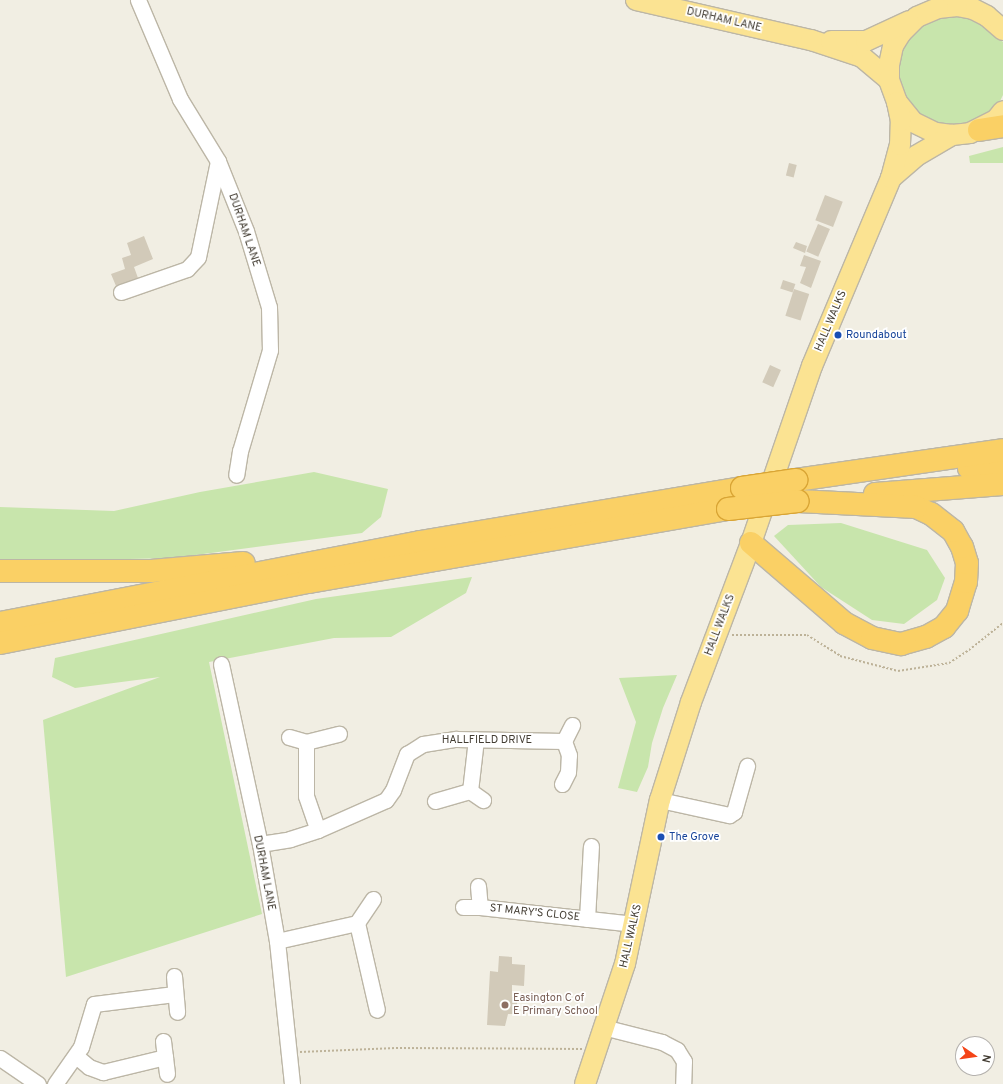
<!DOCTYPE html>
<html>
<head>
<meta charset="utf-8">
<style>
  body { margin:0 }
  #map { position:relative; width:1003px; height:1084px; overflow:hidden; background:#f1eee3; font-family:Overpass,sans-serif }
  div>[style] { position:absolute }
  .green>* { inset:0; background:#c8e5ac }
  .building>* { inset:0; background:#d2cab9; transform-origin:0 0 }
  .path>* { height:2px; margin-top:-1px; transform-origin:0; background:repeating-linear-gradient(90deg,#bdb298 0 2px,transparent 0 4px) }
  .roads { filter:drop-shadow(1px 0 #bcb6a6) drop-shadow(-1px 0 #bcb6a6) drop-shadow(0 1px #bcb6a6) drop-shadow(0 -1px #bcb6a6) }
  .minor>* { height:15px; margin:-7.5px; padding:0 7.5px; transform-origin:7.5px; border-radius:7.5px; background:#fff }
  .major>* { height:20px; margin:-10px; padding:0 10px; transform-origin:10px; border-radius:10px; background:#fbe392 }
  .highway>* { height:22px; margin:-11px; padding:0 11px; transform-origin:11px; border-radius:11px; background:#fad065 }
  .bridges { filter:drop-shadow(1px 0 #d9a535) drop-shadow(-1px 0 #d9a535) drop-shadow(0 1px #d9a535) drop-shadow(0 -1px #d9a535) }
  .highway-bridge>* { height:22px; margin:-11px; padding:0 11px; transform-origin:11px; border-radius:11px; background:#fad065 }
  .dots>* { width:11px; height:11px; translate:-50% -50%; box-sizing:border-box; border:2px solid #fff; border-radius:50% }
  span { translate:-50% -50%; white-space:nowrap; text-align:center; line-height:1.15; -webkit-text-stroke:3.5px #fff; paint-order:stroke }
  .street-label { font-size:11px; color:#433d33 }
  .transit-label { font-size:11px; color:#164399 }
  .left { translate:0 -50%; text-align:left }
  .education-label { font-size:11px; color:#785e54 }
  .north { position:absolute; left:955px; top:1036px; width:40px; height:40px; box-sizing:border-box; background:#fff; border:1px solid #b4b1ad; border-radius:50%; rotate:103deg; font-size:11px; font-weight:700; line-height:16px; text-align:center; color:#433d33 }
  .north::after { content:''; display:block; margin:auto; width:14px; height:18px; background:#f44417; clip-path:polygon(50% 0,100% 100%,50% 72%,0 100%) }
</style>
</head>
<body>
<div id="map">
  <div class="green">
    <i style="clip-path:polygon(962px 14px,987px 25px,1003px 42px,1003px 95px,999px 103px,980px 120px,962px 126px,941px 125px,915px 111px,901px 88px,897px 69px,900px 54px,908px 37px,920px 25px,934px 17px)"></i>
    <i style="clip-path:polygon(1003px 147px,1003px 163px,970px 163px,969px 156px)"></i>
    <i style="clip-path:polygon(314px 472px,388px 489px,381px 517px,362px 533px,173px 558px,0 562px,0 507px,114px 511px,200px 492px)"></i>
    <i style="clip-path:polygon(841px 523px,927px 550px,945px 578px,937px 600px,904px 624px,872px 620px,821px 587px,774px 536px,788px 525px)"></i>
    <i style="clip-path:polygon(472px 577px,466px 593px,391px 637px,334px 638px,209px 662px,262px 914px,66px 977px,43px 720px,160px 677px,75px 688px,52px 677px,55px 658px,316px 599px)"></i>
    <i style="clip-path:polygon(677px 675px,663px 708px,652px 743px,648px 767px,637px 792px,618px 788px,636px 722px,619px 678px)"></i>
  </div>
  <div class="building">
    <i style="left:789px;top:163px;width:8px;height:13px;rotate:14deg"></i>
    <i style="left:825px;top:195px;width:19px;height:27px;rotate:21deg"></i>
    <i style="left:818px;top:224px;width:13px;height:30px;rotate:23deg"></i>
    <i style="clip-path:polygon(144px 236px,153px 259px,134px 267px,138px 278px,116px 286px,111px 274px,125px 269px,122px 258px,131px 255px,127px 243px)"></i>
    <i style="clip-path:polygon(796px 242px,807px 246px,805px 253px,793px 248px)"></i>
    <i style="clip-path:polygon(804px 255px,821px 261px,811px 288px,800px 283px,806px 267px,800px 266px)"></i>
    <i style="left:783px;top:280px;width:13px;height:9px;rotate:18deg"></i>
    <i style="left:794px;top:289px;width:16px;height:28px;rotate:18deg"></i>
    <i style="left:770px;top:365px;width:12px;height:19px;rotate:24deg"></i>
    <i style="clip-path:polygon(499px 956px,512px 957px,512px 964px,525px 965px,524px 986px,512px 985px,512px 997px,517px 997px,517px 1014px,508px 1014px,505px 1026px,487px 1025px,490px 971px,498px 972px)"></i>
  </div>
  <div class="path">
    <i style="left:732px;top:635px;width:75px"></i>
    <i style="left:807px;top:635px;width:39px;rotate:32deg"></i>
    <i style="left:840px;top:656px;width:60px;rotate:14.5deg"></i>
    <i style="left:898px;top:671px;width:52px;rotate:-8.9deg"></i>
    <i style="left:949px;top:663px;width:24px;rotate:-33deg"></i>
    <i style="left:969px;top:650px;width:43px;rotate:-38.5deg"></i>
    <i style="left:300px;top:1052px;width:96px;rotate:-2.4deg"></i>
    <i style="left:396px;top:1048px;width:186px;rotate:0.3deg"></i>
  </div>
  <div class="roads">
    <div class="minor">
      <i style="left:138px;top:0;width:108px;rotate:67deg"></i>
      <i style="left:180px;top:99px;width:73px;rotate:58.5deg"></i>
      <i style="left:218px;top:161px;width:75px;rotate:68.2deg"></i>
      <i style="left:246px;top:231px;width:79px;rotate:73.2deg"></i>
      <i style="left:269px;top:307px;width:43px;rotate:88.7deg"></i>
      <i style="left:270px;top:350px;width:105px;rotate:106.5deg"></i>
      <i style="left:240px;top:451px;width:24px;rotate:99deg"></i>
      <i style="left:121px;top:292px;width:70px;rotate:-19.2deg"></i>
      <i style="left:187px;top:269px;width:16px;rotate:-47deg"></i>
      <i style="left:198px;top:257px;width:98px;rotate:-78.2deg"></i>
      <i style="left:221px;top:664px;width:184px;rotate:77.8deg"></i>
      <i style="left:260px;top:844px;width:98px;rotate:80.1deg"></i>
      <i style="left:277px;top:941px;width:144px;rotate:84deg"></i>
      <i style="left:289px;top:737px;width:18px;rotate:16deg"></i>
      <i style="left:306px;top:742px;width:34px;rotate:-14deg"></i>
      <i style="left:306px;top:742px;width:54px;rotate:90deg"></i>
      <i style="left:306px;top:796px;width:36px;rotate:71deg"></i>
      <i style="left:562px;top:784px;width:13px;rotate:-63deg"></i>
      <i style="left:568px;top:772px;width:17px;rotate:-87deg"></i>
      <i style="left:569px;top:755px;width:15px;rotate:-110deg"></i>
      <i style="left:564px;top:741px;width:18px;rotate:-63deg"></i>
      <i style="left:470px;top:791px;width:52px;rotate:-83.4deg"></i>
      <i style="left:660px;top:800px;width:71px;rotate:12.3deg"></i>
      <i style="left:729px;top:815px;width:6px;rotate:-31deg"></i>
      <i style="left:734px;top:812px;width:48px;rotate:-74.2deg"></i>
      <i style="left:435px;top:801px;width:36px;rotate:-16deg"></i>
      <i style="left:470px;top:791px;width:16px;rotate:35deg"></i>
      <i style="left:260px;top:844px;width:30px;rotate:-9deg"></i>
      <i style="left:290px;top:839px;width:29px;rotate:-18deg"></i>
      <i style="left:318px;top:830px;width:74px;rotate:-23.8deg"></i>
      <i style="left:386px;top:800px;width:12px;rotate:-55deg"></i>
      <i style="left:393px;top:790px;width:39px;rotate:-69deg"></i>
      <i style="left:407px;top:754px;width:19px;rotate:-32deg"></i>
      <i style="left:423px;top:744px;width:33px;rotate:-9deg"></i>
      <i style="left:456px;top:739px;width:108px;rotate:1.1deg"></i>
      <i style="left:478px;top:886px;width:21px;rotate:85deg"></i>
      <i style="left:480px;top:907px;width:155px;rotate:6.3deg"></i>
      <i style="left:373px;top:899px;width:29px;rotate:124deg"></i>
      <i style="left:357px;top:923px;width:89px;rotate:77.1deg"></i>
      <i style="left:463px;top:907px;width:17px"></i>
      <i style="left:587px;top:919px;width:73px;rotate:-86.9deg"></i>
      <i style="left:277px;top:941px;width:82px;rotate:-12.7deg"></i>
      <i style="left:174px;top:976px;width:36px;rotate:85deg"></i>
      <i style="left:603px;top:1027px;width:61px;rotate:14.3deg"></i>
      <i style="left:662px;top:1042px;width:17px;rotate:28deg"></i>
      <i style="left:677px;top:1050px;width:13px;rotate:58deg"></i>
      <i style="left:684px;top:1061px;width:23px;rotate:92deg"></i>
      <i style="left:163px;top:1041px;width:33px;rotate:83deg"></i>
      <i style="left:76px;top:1056px;width:17px;rotate:40deg"></i>
      <i style="left:89px;top:1067px;width:15px;rotate:20deg"></i>
      <i style="left:103px;top:1072px;width:64px;rotate:-13.6deg"></i>
      <i style="left:0;top:1058px;width:46px;rotate:34.4deg"></i>
      <i style="left:55px;top:1084px;width:45px;rotate:-54.9deg"></i>
      <i style="left:81px;top:1047px;width:45px;rotate:-73.2deg"></i>
      <i style="left:94px;top:1004px;width:81px;rotate:-7.1deg"></i>
    </div>
    <div class="major">
      <i style="left:636px;top:0;width:180px;rotate:12.9deg"></i>
      <i style="left:811px;top:40px;width:54px;rotate:18.4deg"></i>
      <i style="left:862px;top:57px;width:35px;rotate:40deg"></i>
      <i style="left:1003px;top:30px;width:21px;rotate:-139deg"></i>
      <i style="left:987px;top:16px;width:16px;rotate:-153deg"></i>
      <i style="left:973px;top:9px;width:16px;rotate:-169deg"></i>
      <i style="left:957px;top:6px;width:19px;rotate:174deg"></i>
      <i style="left:938px;top:8px;width:23px;rotate:157deg"></i>
      <i style="left:917px;top:17px;width:23px;rotate:135deg"></i>
      <i style="left:901px;top:33px;width:15px;rotate:122deg"></i>
      <i style="left:893px;top:46px;width:19px;rotate:102deg"></i>
      <i style="left:889px;top:65px;width:15px;rotate:90deg"></i>
      <i style="left:889px;top:80px;width:23px;rotate:70deg"></i>
      <i style="left:897px;top:102px;width:26px;rotate:51deg"></i>
      <i style="left:913px;top:122px;width:25px;rotate:26deg"></i>
      <i style="left:936px;top:133px;width:16px;rotate:7deg"></i>
      <i style="left:952px;top:135px;width:18px;rotate:-6deg"></i>
      <i style="left:970px;top:133px;width:29px;rotate:-27deg"></i>
      <i style="left:996px;top:120px;width:11px;rotate:-52deg"></i>
      <i style="left:831px;top:41px;width:35px"></i>
      <i style="left:866px;top:41px;width:47px;rotate:-24.9deg"></i>
      <i style="left:891px;top:178px;width:33px;rotate:-41deg"></i>
      <i style="left:916px;top:156px;width:42px;rotate:-30.3deg"></i>
      <i style="left:585px;top:1084px;width:126px;rotate:-71.6deg"></i>
      <i style="left:625px;top:964px;width:168px;rotate:-78deg"></i>
      <i style="left:660px;top:800px;width:103px;rotate:-72.4deg"></i>
      <i style="left:691px;top:702px;width:170px;rotate:-69.3deg"></i>
      <i style="left:751px;top:543px;width:187px;rotate:-71deg"></i>
      <i style="left:812px;top:366px;width:204px;rotate:-67.2deg"></i>
      <i style="left:891px;top:178px;width:34px;rotate:-75deg"></i>
      <i style="left:900px;top:145px;width:24px;rotate:-88deg"></i>
      <i style="left:901px;top:121px;width:19px;rotate:-102deg"></i>
    </div>
    <div class="highway">
      <i style="left:979px;top:130px;width:24px;rotate:-9deg"></i>
      <i style="left:969px;top:468px;width:34px;rotate:-2deg"></i>
      <i style="left:796px;top:480px;width:209px;rotate:-8.2deg"></i>
      <i style="left:875px;top:494px;width:128px;rotate:-4.5deg"></i>
      <i style="left:751px;top:543px;width:123px;rotate:40.7deg"></i>
      <i style="left:844px;top:623px;width:32px;rotate:28deg"></i>
      <i style="left:872px;top:638px;width:30px;rotate:12deg"></i>
      <i style="left:901px;top:644px;width:26px;rotate:-16deg"></i>
      <i style="left:926px;top:637px;width:21px;rotate:-29deg"></i>
      <i style="left:944px;top:627px;width:21px;rotate:-51deg"></i>
      <i style="left:957px;top:611px;width:30px;rotate:-73deg"></i>
      <i style="left:966px;top:582px;width:19px;rotate:-87deg"></i>
      <i style="left:967px;top:563px;width:17px;rotate:-107deg"></i>
      <i style="left:962px;top:547px;width:18px;rotate:-119deg"></i>
      <i style="left:953px;top:531px;width:28px;rotate:-142deg"></i>
      <i style="left:931px;top:514px;width:17px;rotate:-155deg"></i>
      <i style="left:916px;top:507px;width:118px;rotate:-177.1deg"></i>
      <i style="left:0;top:571px;width:151px"></i>
      <i style="left:151px;top:571px;width:93px;rotate:-4.9deg"></i>
      <i style="left:0;top:623px;width:428px;rotate:-10.9deg"></i>
      <i style="left:420px;top:542px;width:326px;rotate:-9.5deg"></i>
      <i style="left:0;top:643px;width:315px;rotate:-11.2deg"></i>
      <i style="left:309px;top:582px;width:425px;rotate:-9.9deg"></i>
    </div>
  </div>
  <div class="bridges">
    <div class="highway-bridge">
      <i style="left:742px;top:488px;width:55px;rotate:-8.4deg"></i>
      <i style="left:728px;top:509px;width:70px;rotate:-6.5deg"></i>
    </div>
  </div>
  <div class="dots">
    <i style="left:838px;top:335px;background:#1a4fb4"></i>
    <i style="left:661px;top:837px;background:#1a4fb4"></i>
    <i style="left:505px;top:1005px;background:#8d6e63"></i>
  </div>
  <div class="street-label">
    <span style="left:724px;top:20px;rotate:13deg">DURHAM LANE</span>
    <span style="left:244px;top:230px;rotate:71deg">DURHAM LANE</span>
    <span style="left:831px;top:321px;rotate:-67deg">HALL WALKS</span>
    <span style="left:720px;top:625px;rotate:-69deg">HALL WALKS</span>
    <span style="left:487px;top:740px">HALLFIELD DRIVE</span>
    <span style="left:264px;top:873px;rotate:79deg">DURHAM LANE</span>
    <span style="left:535px;top:913px;rotate:6deg">ST MARY'S CLOSE</span>
    <span style="left:631px;top:936px;rotate:-77deg">HALL WALKS</span>
  </div>
  <div class="transit-label">
    <span class="left" style="left:846px;top:335px">Roundabout</span>
    <span class="left" style="left:669px;top:837px">The Grove</span>
  </div>
  <div class="education-label">
    <span class="left" style="left:513px;top:1005px">Easington C of<br>E Primary School</span>
  </div>
  <div class="north">N</div>
</div>
</body>
</html>
